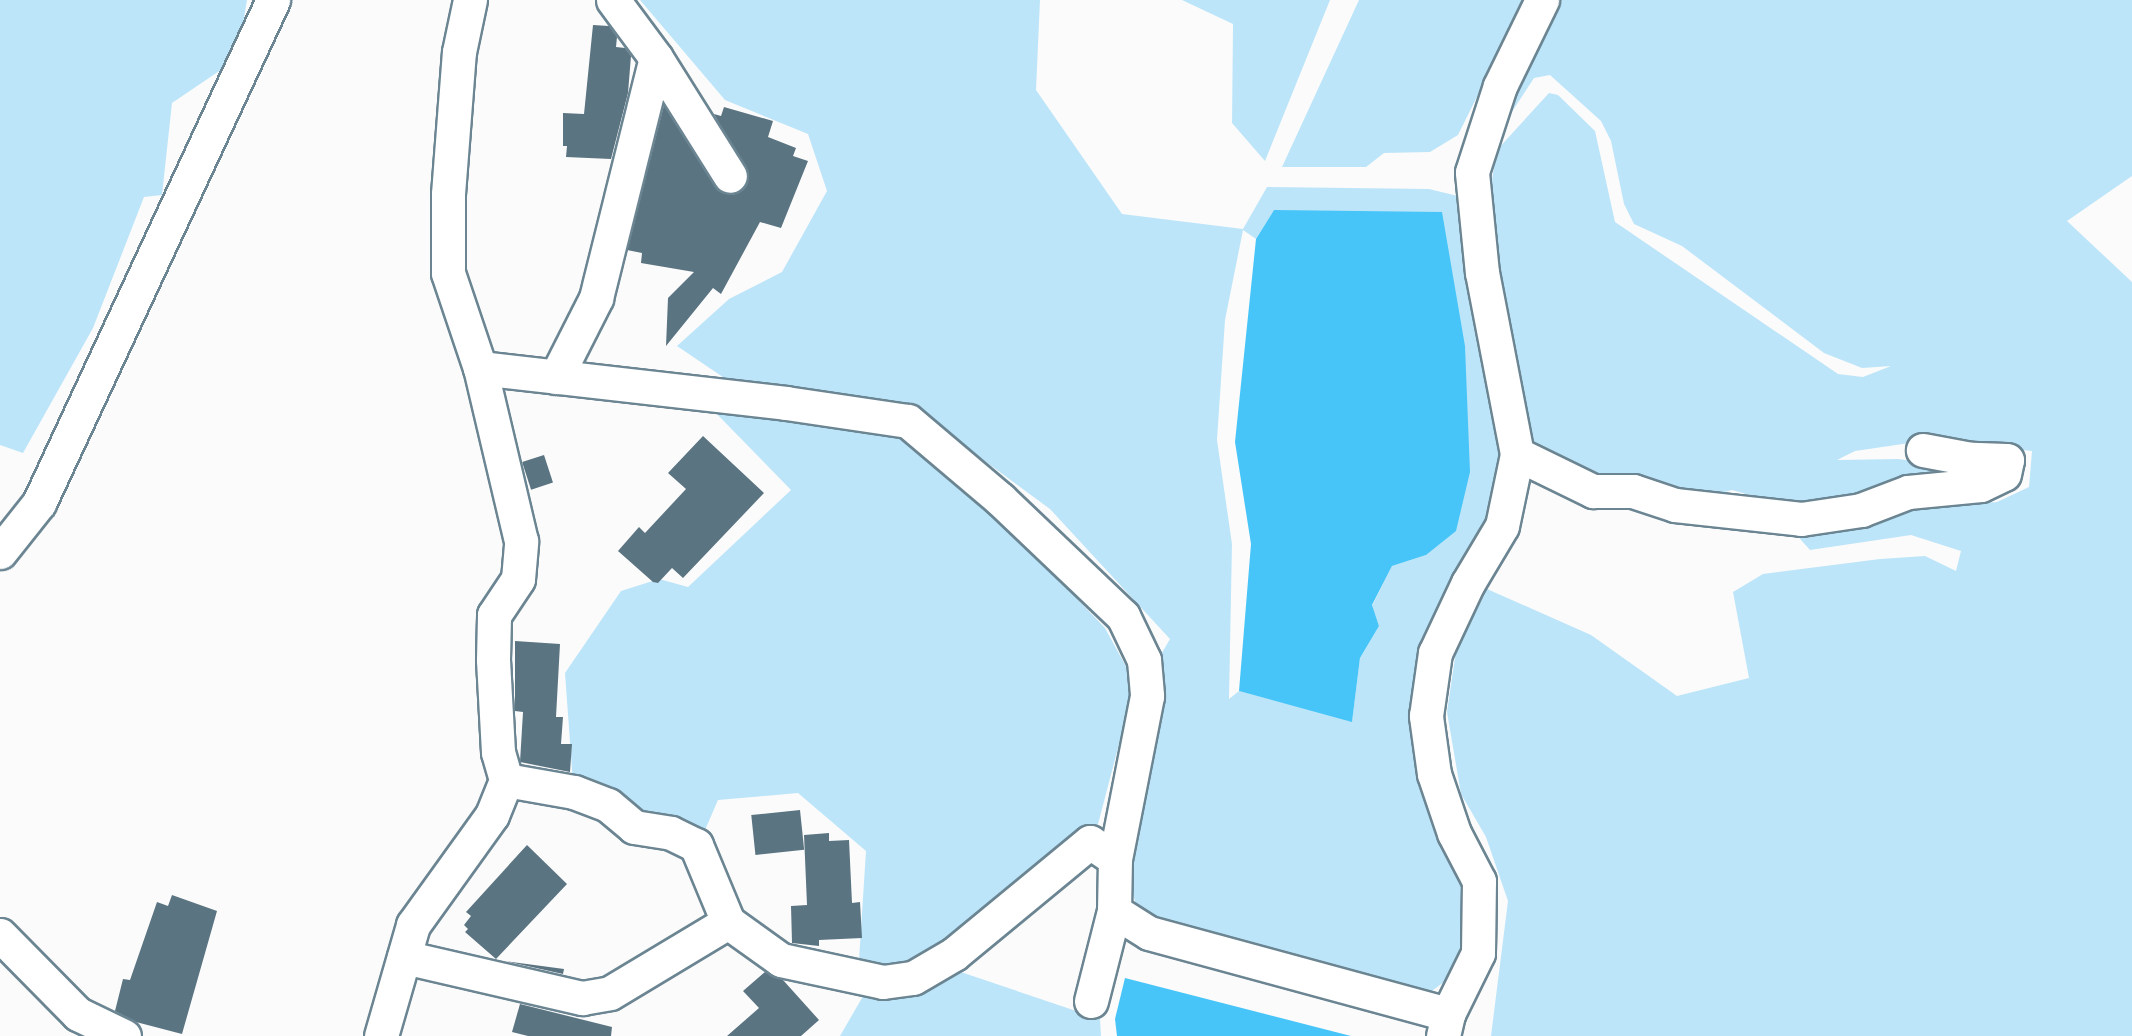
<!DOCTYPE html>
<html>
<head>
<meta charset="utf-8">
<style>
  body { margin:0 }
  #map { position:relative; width:2132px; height:1036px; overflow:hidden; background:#fbfbfb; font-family:Mulish,sans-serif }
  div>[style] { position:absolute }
  .green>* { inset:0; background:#bde5f9 }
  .water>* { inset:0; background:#47c5f8 }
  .building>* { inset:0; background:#5b7481; transform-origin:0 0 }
  .roads { filter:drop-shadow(2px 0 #6b8592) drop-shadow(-2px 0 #6b8592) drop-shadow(0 2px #6b8592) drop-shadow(0 -2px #6b8592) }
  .minor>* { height:33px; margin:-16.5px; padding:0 16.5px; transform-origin:16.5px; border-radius:16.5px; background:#fff }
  span { translate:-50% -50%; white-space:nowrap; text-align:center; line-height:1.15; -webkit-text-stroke:6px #fbfbfb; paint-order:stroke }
</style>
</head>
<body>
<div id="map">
  <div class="green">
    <i style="clip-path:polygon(0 0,247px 0,237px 59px,172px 103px,162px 195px,144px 197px,93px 328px,23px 453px,0 445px)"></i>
    <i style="clip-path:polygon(evenodd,640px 0,1040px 0,1036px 90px,1122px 214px,1243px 229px,1267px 187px,1429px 189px,1462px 197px,1501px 450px,1496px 508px,1421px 658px,1410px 728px,1426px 793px,1453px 854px,1464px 899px,1462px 940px,1453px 975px,1428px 994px,1154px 928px,1137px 908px,1126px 871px,1157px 661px,1170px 639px,1050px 509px,909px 405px,742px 390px,677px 346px,729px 299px,782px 272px,827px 191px,808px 134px,725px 100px,640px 0,1274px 210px,1426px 555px,1392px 566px,1372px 606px,1379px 626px,1360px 658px,1352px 721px,1239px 691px,1229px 699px,1232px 544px,1217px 440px,1225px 320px,1243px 230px,1256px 239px,1274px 210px)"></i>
    <i style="clip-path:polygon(1182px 0,1330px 0,1265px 161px,1232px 123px,1233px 24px)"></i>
    <i style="clip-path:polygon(1359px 0,1525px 0,1458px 135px,1430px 152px,1384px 153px,1366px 167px,1282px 167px)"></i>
    <i style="clip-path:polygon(1551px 0,2132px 0,2132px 176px,2067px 221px,2132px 282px,2132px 1036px,1491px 1036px,1508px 901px,1486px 837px,1461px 794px,1447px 712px,1456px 651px,1487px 589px,1591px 635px,1677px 696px,1749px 678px,1733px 592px,1763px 574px,1880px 559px,1925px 556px,1956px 571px,1961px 551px,1911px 535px,1810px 550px,1793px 531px,1877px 521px,1911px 509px,1997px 502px,2029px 487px,2032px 451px,1930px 440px,1855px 451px,1837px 460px,1898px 459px,1985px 470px,1864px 502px,1784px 505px,1732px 490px,1696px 499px,1592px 481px,1524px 436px,1492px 247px,1491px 188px,1496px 151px,1549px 93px,1558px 95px,1595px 131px,1615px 222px,1838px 374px,1863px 377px,1891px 366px,1862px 368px,1824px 353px,1682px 246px,1634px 224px,1624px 204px,1611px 141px,1601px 121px,1550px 75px,1534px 78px,1502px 127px,1496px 124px)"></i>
    <i style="clip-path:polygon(711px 408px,913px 437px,972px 489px,1105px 628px,1135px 683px,1097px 828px,913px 969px,859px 960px,866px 851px,798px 793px,718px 800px,702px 837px,573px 783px,565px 673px,621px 591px,659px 579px,688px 587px,791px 490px)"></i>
    <i style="clip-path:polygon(949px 968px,1100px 1019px,1101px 1036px,840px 1036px,866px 991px)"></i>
  </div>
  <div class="water">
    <i style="clip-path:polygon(1274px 210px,1442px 212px,1465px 346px,1470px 472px,1456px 531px,1426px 555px,1392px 566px,1372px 605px,1379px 626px,1360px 658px,1352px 722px,1239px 691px,1251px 544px,1235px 442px,1256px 239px)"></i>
    <i style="clip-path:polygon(1125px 978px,1351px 1036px,1117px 1036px,1115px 1019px)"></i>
  </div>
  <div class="building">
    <i style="clip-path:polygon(593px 25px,609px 26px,617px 37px,616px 47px,625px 48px,631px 56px,628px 93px,611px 159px,566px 157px,567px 146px,563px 146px,563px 113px,584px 114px)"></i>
    <i style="clip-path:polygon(664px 105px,722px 193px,739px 192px,749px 176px,714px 114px,721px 116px,724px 107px,773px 121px,768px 137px,796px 148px,793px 156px,808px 161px,781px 228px,760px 222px,721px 294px,713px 288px,666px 346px,668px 298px,694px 272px,641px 263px,642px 253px,627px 250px)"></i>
    <i style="clip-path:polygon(703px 436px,764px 493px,683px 578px,672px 568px,658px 583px,653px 582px,618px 551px,639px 527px,645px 533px,686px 489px,668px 473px)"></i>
    <i style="left:544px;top:455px;width:29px;height:23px;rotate:72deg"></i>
    <i style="clip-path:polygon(515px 641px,560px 644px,556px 717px,563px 717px,561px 744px,572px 744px,570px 772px,520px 762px,523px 712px,515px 711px)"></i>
    <i style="left:800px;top:810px;width:40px;height:49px;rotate:84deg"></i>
    <i style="clip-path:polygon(829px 833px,829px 841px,849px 840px,852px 903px,860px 902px,862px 938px,819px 940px,819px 946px,792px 943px,791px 906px,807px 905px,804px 835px)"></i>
    <i style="clip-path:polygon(527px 845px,567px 884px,496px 959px,465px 932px,468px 929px,464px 925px,471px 916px,466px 912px)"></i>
    <i style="clip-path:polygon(172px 895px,217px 911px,182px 1034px,136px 1022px,115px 1011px,123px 979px,130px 980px,157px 902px,168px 906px)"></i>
    <i style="clip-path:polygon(505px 961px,564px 969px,563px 974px)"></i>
    <i style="clip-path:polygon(765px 972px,783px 980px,819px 1020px,801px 1036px,727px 1036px,759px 1008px,743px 991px)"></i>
    <i style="clip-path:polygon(520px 1004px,612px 1027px,611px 1036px,528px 1036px,512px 1032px)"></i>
  </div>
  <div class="roads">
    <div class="minor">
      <i style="left:613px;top:0;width:72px;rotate:53.4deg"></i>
      <i style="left:656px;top:58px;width:139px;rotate:57.9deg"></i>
      <i style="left:480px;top:368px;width:308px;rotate:6.5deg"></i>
      <i style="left:786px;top:403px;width:123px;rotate:8.4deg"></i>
      <i style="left:908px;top:421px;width:121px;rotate:40.3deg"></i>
      <i style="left:1000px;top:499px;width:170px;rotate:43.6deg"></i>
      <i style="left:1123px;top:616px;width:49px;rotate:64.5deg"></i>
      <i style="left:1144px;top:660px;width:36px;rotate:85deg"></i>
      <i style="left:1147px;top:696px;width:166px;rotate:101.1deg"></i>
      <i style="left:1115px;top:859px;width:52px;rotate:91.1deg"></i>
      <i style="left:1114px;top:911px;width:41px;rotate:32.2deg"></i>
      <i style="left:1149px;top:933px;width:310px;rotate:15.2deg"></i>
      <i style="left:556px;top:377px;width:89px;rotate:-63.1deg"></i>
      <i style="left:596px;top:298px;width:247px;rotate:-76deg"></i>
      <i style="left:1517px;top:454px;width:85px;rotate:26deg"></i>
      <i style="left:1593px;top:491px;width:40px"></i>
      <i style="left:1633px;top:491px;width:44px;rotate:18.4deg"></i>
      <i style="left:1675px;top:505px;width:127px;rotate:6.3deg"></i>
      <i style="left:1801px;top:519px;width:61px;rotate:-8.5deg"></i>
      <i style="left:1861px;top:510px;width:50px;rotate:-21deg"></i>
      <i style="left:1908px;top:492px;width:73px;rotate:-5.5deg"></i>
      <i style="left:1981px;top:485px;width:25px;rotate:-26deg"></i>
      <i style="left:2004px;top:474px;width:14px;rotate:-78deg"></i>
      <i style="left:2007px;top:460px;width:36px;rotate:-178deg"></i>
      <i style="left:1971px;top:459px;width:49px;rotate:-169.4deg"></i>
      <i style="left:0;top:552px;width:63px;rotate:-51.5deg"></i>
      <i style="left:39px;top:503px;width:555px;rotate:-65.05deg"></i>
      <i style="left:506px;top:780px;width:69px;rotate:10deg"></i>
      <i style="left:574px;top:792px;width:36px;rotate:21deg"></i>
      <i style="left:608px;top:805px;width:34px;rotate:40deg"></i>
      <i style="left:634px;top:827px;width:37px;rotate:9deg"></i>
      <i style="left:671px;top:833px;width:28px;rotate:26deg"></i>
      <i style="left:696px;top:845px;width:83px;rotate:67.4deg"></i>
      <i style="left:728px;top:922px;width:65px;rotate:35.6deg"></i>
      <i style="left:781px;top:960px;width:104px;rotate:12.2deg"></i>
      <i style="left:883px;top:982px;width:30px;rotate:-8deg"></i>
      <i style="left:913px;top:978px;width:48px;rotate:-30.3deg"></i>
      <i style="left:954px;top:954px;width:176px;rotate:-39.5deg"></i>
      <i style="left:1090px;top:842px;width:30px;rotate:34deg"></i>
      <i style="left:0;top:935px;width:111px;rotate:45.4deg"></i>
      <i style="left:78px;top:1014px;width:51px;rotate:25.6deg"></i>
      <i style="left:404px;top:957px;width:183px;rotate:13deg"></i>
      <i style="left:582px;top:998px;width:28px;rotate:-10deg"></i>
      <i style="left:610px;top:993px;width:138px;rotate:-31deg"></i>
      <i style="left:1091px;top:1001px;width:93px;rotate:-75.7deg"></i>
      <i style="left:381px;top:1036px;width:116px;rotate:-73.9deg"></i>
      <i style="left:413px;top:925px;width:135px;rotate:-54.3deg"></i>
      <i style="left:492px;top:815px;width:38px;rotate:-68deg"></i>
      <i style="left:506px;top:780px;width:29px;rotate:-106deg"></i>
      <i style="left:498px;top:752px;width:92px;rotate:-93.1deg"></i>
      <i style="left:493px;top:660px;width:45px;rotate:-88.7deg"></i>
      <i style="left:494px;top:615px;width:43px;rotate:-56.3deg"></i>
      <i style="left:518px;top:579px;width:38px;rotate:-85deg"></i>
      <i style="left:521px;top:541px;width:178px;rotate:-103.3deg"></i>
      <i style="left:480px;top:368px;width:100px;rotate:-108.6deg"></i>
      <i style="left:448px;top:273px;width:79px;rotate:-90deg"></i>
      <i style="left:448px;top:194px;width:142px;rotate:-85.6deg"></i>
      <i style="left:459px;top:52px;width:53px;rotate:-78.1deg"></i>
      <i style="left:1443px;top:1036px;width:23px;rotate:-77deg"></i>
      <i style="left:1448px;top:1014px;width:68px;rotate:-63.8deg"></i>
      <i style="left:1478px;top:953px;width:72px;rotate:-89.2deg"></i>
      <i style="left:1479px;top:881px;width:54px;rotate:-117.5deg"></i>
      <i style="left:1454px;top:833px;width:62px;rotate:-108.7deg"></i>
      <i style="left:1434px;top:774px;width:59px;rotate:-97.9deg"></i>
      <i style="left:1426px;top:716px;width:64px;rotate:-81.9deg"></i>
      <i style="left:1435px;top:653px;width:77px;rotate:-64.8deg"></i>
      <i style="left:1468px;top:583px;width:66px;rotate:-59.2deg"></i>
      <i style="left:1502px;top:526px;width:74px;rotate:-78.2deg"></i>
      <i style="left:1517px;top:454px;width:184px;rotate:-100.9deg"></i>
      <i style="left:1482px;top:273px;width:101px;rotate:-95.7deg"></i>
      <i style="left:1472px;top:172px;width:90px;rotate:-72deg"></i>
      <i style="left:1500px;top:86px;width:96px;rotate:-64deg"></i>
    </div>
  </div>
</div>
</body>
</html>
